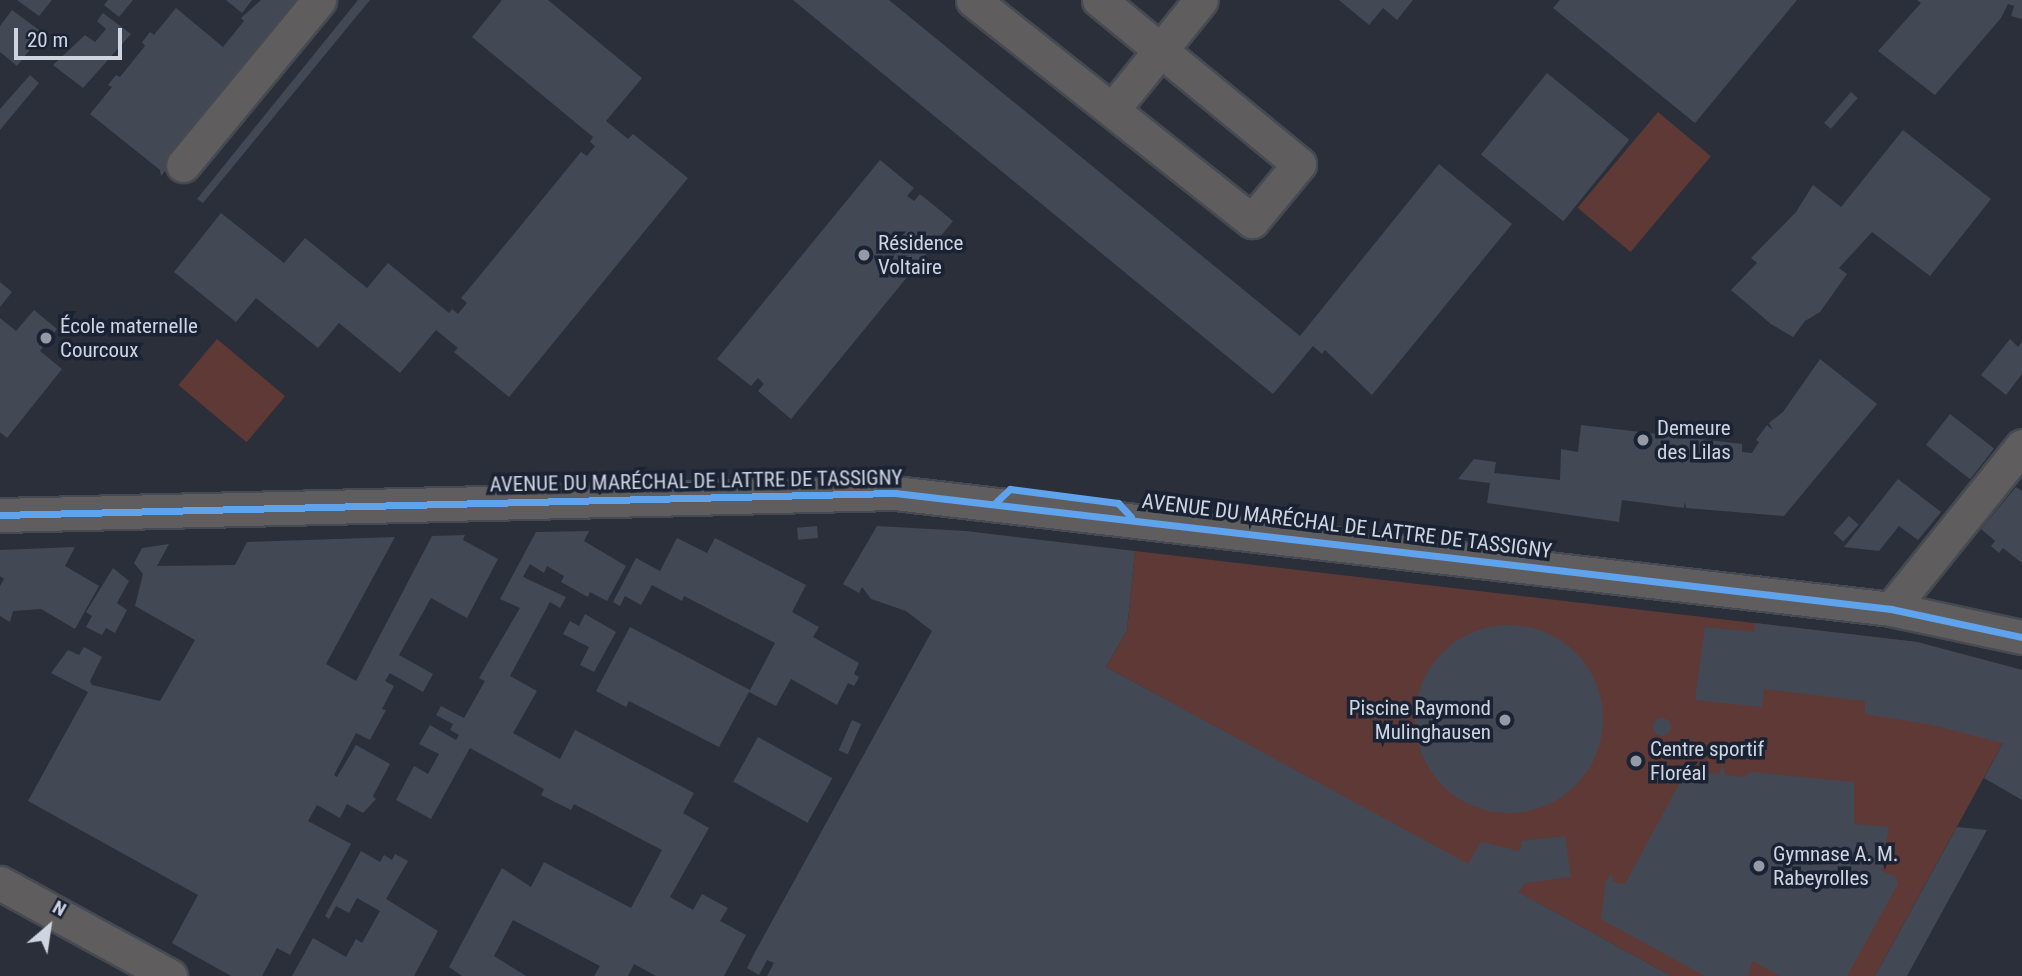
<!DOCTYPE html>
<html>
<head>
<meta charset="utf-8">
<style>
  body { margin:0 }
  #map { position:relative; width:2022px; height:976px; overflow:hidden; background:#2a2f39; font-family:"Roboto Condensed",sans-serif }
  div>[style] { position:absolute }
  .green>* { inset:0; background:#5f3936; transform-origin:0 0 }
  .building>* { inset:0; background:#434954; transform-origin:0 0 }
  .round { border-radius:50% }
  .roads { filter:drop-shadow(2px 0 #464a52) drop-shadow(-2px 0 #464a52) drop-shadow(0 2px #464a52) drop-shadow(0 -2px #464a52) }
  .street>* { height:33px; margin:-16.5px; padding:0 16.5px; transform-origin:16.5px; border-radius:16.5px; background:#605d5f }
  .cycleway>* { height:7px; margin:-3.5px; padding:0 3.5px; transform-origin:3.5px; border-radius:3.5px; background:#60a3ed }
  .dots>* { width:19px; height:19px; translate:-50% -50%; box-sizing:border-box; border:4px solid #1a2334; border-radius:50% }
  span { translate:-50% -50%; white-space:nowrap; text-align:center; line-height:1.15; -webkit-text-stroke:7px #1a2334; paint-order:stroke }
  .poi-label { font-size:21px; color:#cfd4e1 }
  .left { translate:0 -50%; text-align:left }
  .right { translate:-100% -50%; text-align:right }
  .street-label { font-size:21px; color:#cfd4e1 }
  .north { position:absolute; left:14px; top:892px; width:70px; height:70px; -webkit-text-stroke:5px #1a2334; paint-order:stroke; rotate:29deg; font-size:19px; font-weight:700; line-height:28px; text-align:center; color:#cfd4e1 }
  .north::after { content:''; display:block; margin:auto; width:24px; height:32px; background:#cfd4e1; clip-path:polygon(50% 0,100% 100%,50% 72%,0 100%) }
  .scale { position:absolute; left:14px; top:28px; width:108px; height:32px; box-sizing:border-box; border:4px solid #cfd4e1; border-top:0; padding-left:9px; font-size:21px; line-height:24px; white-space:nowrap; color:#cfd4e1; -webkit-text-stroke:5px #1a2334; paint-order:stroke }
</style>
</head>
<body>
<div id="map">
  <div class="green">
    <i style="left:1658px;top:112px;width:69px;height:125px;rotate:40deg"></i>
    <i style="left:217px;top:339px;width:89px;height:60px;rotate:40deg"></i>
    <i style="clip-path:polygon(1135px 551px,1917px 642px,2022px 670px,2022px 708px,1875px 976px,1671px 976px,1106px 667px,1127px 630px)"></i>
  </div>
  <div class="building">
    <i style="clip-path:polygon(17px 0,52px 0,39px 16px)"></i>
    <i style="clip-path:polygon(108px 0,133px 0,119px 17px,104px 5px)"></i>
    <i style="clip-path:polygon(226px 0,252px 0,242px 13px)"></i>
    <i style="clip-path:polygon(261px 0,305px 0,161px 176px,160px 170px,90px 114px,112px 87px,108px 85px,116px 75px,120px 77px,145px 46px,142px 42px,150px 32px,154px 35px,176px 8px,223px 47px,244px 21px,241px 18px)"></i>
    <i style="clip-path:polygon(358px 0,370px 0,203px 203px,197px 199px)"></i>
    <i style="clip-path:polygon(502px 0,548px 0,642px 78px,606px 121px,628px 139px,633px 134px,688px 178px,509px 397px,454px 352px,458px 348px,436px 330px,400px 373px,339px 323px,318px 348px,256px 298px,236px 322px,174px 272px,221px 213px,284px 263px,305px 238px,367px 288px,388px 263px,449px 313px,452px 309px,458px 314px,467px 303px,461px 298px,477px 279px,581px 152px,587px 156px,595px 146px,590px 142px,593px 137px,472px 37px)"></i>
    <i style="clip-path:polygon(793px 0,889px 0,1300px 336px,1439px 164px,1512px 224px,1372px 395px,1325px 350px,1322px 354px,1313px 346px,1273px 394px)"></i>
    <i style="clip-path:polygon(1339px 0,1413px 0,1397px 20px,1383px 8px,1369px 25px)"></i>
    <i style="clip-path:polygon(1560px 0,1797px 0,1695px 123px,1553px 8px)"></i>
    <i style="clip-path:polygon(1917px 0,2022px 0,2022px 19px,2011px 16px,2014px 6px,2008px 4px,2001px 18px,1935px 95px,1878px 51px,1921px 3px)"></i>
    <i style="clip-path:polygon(12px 10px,43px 33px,17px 66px,0 52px,0 26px)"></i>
    <i style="clip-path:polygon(103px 13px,131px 34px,83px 88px,53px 65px,85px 35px,95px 42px,106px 29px,97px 21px)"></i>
    <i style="left:1547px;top:73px;width:106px;height:105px;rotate:39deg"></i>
    <i style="clip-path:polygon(30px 75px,39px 83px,0 130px,0 109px)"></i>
    <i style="left:1851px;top:92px;width:9px;height:41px;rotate:41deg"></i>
    <i style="clip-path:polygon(1903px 130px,1991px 199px,1930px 276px,1872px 232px,1839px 268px,1847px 274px,1820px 312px,1805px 321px,1793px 337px,1771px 324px,1731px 290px,1757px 263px,1751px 258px,1796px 212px,1813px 185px,1841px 207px)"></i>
    <i style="clip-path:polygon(880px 160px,914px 188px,907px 196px,914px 201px,920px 194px,953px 221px,791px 419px,758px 391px,764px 384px,758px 378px,751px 386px,717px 359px)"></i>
    <i style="clip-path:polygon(0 282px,12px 292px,0 307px)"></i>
    <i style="clip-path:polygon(34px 310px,57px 329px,40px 351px,62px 369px,7px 438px,0 432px,0 318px,16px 331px)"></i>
    <i style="clip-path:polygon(2010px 339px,2018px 347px,2022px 342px,2022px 374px,2006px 395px,1981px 375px)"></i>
    <i style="clip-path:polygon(1820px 359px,1877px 404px,1784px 516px,1686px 508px,1685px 502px,1684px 508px,1622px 500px,1619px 522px,1487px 503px,1490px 483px,1458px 479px,1474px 459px,1496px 462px,1494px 473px,1560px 480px,1561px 449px,1578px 452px,1581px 425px,1742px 444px,1742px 452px,1752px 453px,1759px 442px,1756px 440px,1767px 425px,1773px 430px,1769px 423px,1783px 412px)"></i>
    <i style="left:1950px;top:414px;width:56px;height:39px;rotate:38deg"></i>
    <i style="clip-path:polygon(1898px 479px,1941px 512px,1918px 540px,1899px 526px,1879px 551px,1844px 547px)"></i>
    <i style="clip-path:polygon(2016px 487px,2022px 491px,2022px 563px,2003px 548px,1999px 553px,1991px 546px,1995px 541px,1981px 529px)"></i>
    <i style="left:1849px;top:516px;width:13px;height:23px;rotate:42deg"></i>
    <i style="left:817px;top:526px;width:12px;height:20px;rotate:85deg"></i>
    <i style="clip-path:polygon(877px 526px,966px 531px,1135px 551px,1127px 630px,1106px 667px,1468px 864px,1481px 842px,1520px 851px,1522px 841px,1565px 836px,1571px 877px,1525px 883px,1518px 892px,1671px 976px,767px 976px,774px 963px,767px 960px,759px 975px,747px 968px,755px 952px,932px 631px,906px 611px,871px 599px,862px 587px,859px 593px,843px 584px)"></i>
    <i style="clip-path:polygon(589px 531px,584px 541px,626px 566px,607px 601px,590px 592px,588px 597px,561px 582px,564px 576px,547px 566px,544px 573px,530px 564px,523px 577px,566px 597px,560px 608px,550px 602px,510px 676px,537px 691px,513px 733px,560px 759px,575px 730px,694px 793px,683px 813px,709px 828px,670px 897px,693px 910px,702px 894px,728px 908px,720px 921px,746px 935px,724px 976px,656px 976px,634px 964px,628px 976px,594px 976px,600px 966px,513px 920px,494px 956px,526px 976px,462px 976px,449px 967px,502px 868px,531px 887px,544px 862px,631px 908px,662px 850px,574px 804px,571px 810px,541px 795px,544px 789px,470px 748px,431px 819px,396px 800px,414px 766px,428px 774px,439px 754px,419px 744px,430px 725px,456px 740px,459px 735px,450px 730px,453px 724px,436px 715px,441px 706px,464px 718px,485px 681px,479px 678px,520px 608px,500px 599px,536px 532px)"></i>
    <i style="clip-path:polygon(465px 535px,463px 540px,498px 559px,467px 618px,431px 598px,399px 655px,433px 674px,423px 692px,390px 673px,385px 681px,394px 686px,382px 709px,386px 710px,370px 740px,356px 733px,334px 775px,337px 777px,356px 745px,390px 764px,373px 796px,376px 799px,363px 813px,347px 804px,340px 818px,317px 805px,308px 821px,351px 844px,290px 955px,277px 948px,262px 976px,231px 976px,172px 943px,198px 895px,28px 801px,88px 692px,51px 673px,68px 650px,79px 655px,84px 647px,102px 657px,90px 681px,92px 685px,160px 701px,195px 640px,135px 606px,143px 574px,134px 563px,142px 548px,169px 544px,157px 566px,235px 565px,247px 542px,395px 537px,326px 664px,356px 681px,432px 536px)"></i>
    <i style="clip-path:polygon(677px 538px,707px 553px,715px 538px,806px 585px,792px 612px,819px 627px,813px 637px,859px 663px,854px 674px,859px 677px,854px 686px,848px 683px,837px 705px,791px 679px,776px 706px,749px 692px,775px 643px,684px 596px,682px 601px,652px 585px,641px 605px,625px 596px,620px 606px,613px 602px,636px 558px,660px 571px)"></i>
    <i style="clip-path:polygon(75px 547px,65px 566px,99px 586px,75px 629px,41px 609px,13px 611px,10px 622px,0 616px,0 586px,4px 579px,0 576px,0 550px)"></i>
    <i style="clip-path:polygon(113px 568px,129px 581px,117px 603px,127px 610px,115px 633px,106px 628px,102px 635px,86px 627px,92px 616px,86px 612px)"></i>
    <i style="clip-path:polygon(585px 614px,616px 632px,594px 672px,580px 665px,589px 647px,563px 634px,570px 621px,579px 626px)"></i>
    <i style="clip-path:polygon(1755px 623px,1917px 642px,2022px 670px,2022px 800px,1984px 778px,2003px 743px,1928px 724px,1865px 714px,1865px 701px,1764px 689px,1762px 707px,1695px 700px,1705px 627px,1754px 632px)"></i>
    <i class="round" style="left:1415px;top:625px;width:188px;height:188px"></i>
    <i style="clip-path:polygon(630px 627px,750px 690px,719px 747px,629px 701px,626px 707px,596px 691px)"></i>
    <i class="round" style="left:1653px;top:718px;width:18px;height:18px"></i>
    <i style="left:852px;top:720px;width:10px;height:33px;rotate:24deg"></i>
    <i style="left:758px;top:737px;width:85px;height:51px;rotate:29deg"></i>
    <i style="clip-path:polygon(1723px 765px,1725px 775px,1745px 777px,1750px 772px,1854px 782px,1854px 824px,1889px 827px,1881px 871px,1895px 876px,1898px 884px,1847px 976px,1780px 976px,1752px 961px,1748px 976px,1705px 976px,1601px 919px,1606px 880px,1612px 874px,1613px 882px,1625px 884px,1686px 771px,1719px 774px)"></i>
    <i style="clip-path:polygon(1957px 827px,1987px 830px,1907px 976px,1875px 976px)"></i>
    <i style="clip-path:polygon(361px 851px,380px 862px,384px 855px,392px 860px,395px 854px,408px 861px,386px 899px,438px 931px,414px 976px,292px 976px,313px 938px,346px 957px,356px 939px,362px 943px,380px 911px,357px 898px,349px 913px,336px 906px,329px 919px,325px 916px)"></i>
  </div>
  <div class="roads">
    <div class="street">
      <i style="left:973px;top:0;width:356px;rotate:38.4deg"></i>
      <i style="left:1252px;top:221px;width:74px;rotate:-50.5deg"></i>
      <i style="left:1299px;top:164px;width:259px;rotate:-140.6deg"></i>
      <i style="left:1112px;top:110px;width:141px;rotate:-51deg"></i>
      <i style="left:183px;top:165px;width:214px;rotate:-50.5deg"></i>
      <i style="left:0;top:515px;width:895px;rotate:-1.41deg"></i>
      <i style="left:895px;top:493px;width:1003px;rotate:6.64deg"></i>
      <i style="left:1891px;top:609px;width:134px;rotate:12.1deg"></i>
      <i style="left:1891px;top:609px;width:209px;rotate:-51.2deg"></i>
      <i style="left:0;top:883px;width:194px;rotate:28.7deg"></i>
    </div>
  </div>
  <div class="cycleway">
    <i style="left:996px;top:502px;width:19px;rotate:-43deg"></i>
    <i style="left:1010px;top:489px;width:109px;rotate:7.4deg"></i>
    <i style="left:1118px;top:503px;width:19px;rotate:47deg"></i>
    <i style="left:0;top:515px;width:895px;rotate:-1.41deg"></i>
    <i style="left:895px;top:493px;width:1003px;rotate:6.64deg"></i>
    <i style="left:1891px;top:609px;width:134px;rotate:12.1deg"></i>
  </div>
  <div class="dots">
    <i style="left:864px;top:255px;background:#959aa6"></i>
    <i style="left:46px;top:338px;background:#959aa6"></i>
    <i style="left:1643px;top:440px;background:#959aa6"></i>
    <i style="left:1505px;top:720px;background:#959aa6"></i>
    <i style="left:1636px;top:761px;background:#959aa6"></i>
    <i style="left:1759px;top:866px;background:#959aa6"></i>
  </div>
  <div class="poi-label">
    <span class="left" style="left:878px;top:255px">Résidence<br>Voltaire</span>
    <span class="left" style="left:60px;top:338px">École maternelle<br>Courcoux</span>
    <span class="left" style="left:1657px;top:440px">Demeure<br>des Lilas</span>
    <span class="right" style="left:1491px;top:720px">Piscine Raymond<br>Mulinghausen</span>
    <span class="left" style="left:1650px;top:761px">Centre sportif<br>Floréal</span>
    <span class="left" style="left:1773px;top:866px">Gymnase A. M.<br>Rabeyrolles</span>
  </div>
  <div class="street-label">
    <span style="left:696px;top:481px;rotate:-1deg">AVENUE DU MARÉCHAL DE LATTRE DE TASSIGNY</span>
    <span style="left:1347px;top:526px;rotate:7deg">AVENUE DU MARÉCHAL DE LATTRE DE TASSIGNY</span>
  </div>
  <div class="north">N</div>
  <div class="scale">20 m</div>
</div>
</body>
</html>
